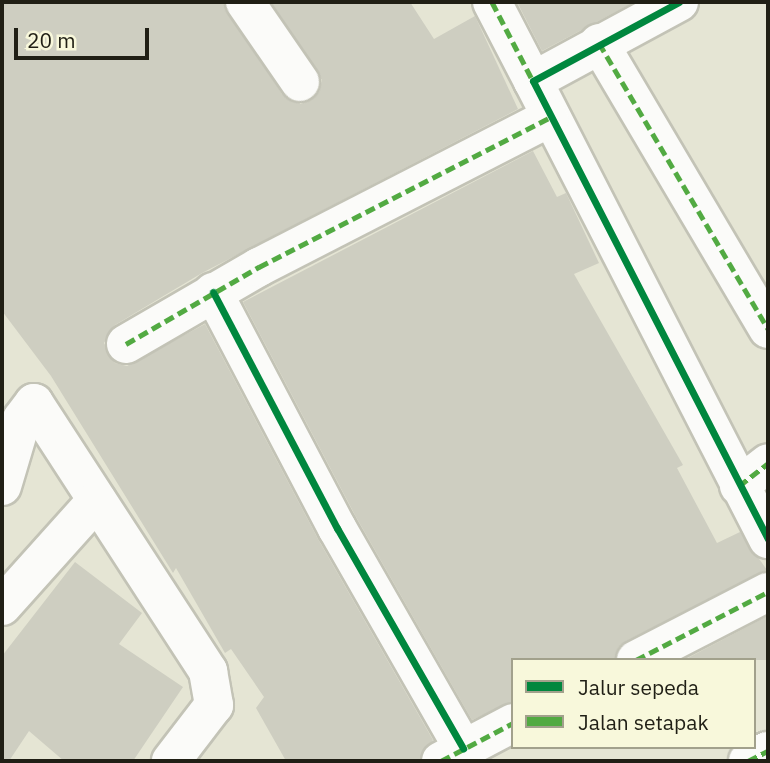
<!DOCTYPE html>
<html>
<head>
<meta charset="utf-8">
<style>
  body { margin:0 }
  #map { position:relative; width:770px; height:763px; overflow:hidden; background:#e5e5d4; font-family:"IBM Plex Sans",sans-serif }
  div>[style] { position:absolute }
  .building>* { inset:0; background:#cecec1 }
  .roads { filter:drop-shadow(2px 0 #c3c3b6) drop-shadow(-2px 0 #c3c3b6) drop-shadow(0 2px #c3c3b6) drop-shadow(0 -2px #c3c3b6) }
  .minor>* { height:38px; margin:-19px; padding:0 19px; transform-origin:19px; border-radius:19px; background:#fbfbf9 }
  .quiet>* { height:5px; margin-top:-2.5px; transform-origin:0; background:repeating-linear-gradient(90deg,#52aa42 0 10px,transparent 0 15px) }
  .cycleway>* { height:7px; margin:-3.5px; padding:0 3.5px; transform-origin:3.5px; border-radius:3.5px; background:#00873e }
  span { translate:-50% -50%; white-space:nowrap; text-align:center; line-height:1.15; -webkit-text-stroke:6px #f8f8db; paint-order:stroke }
  .frame { position:absolute; inset:0; border:4px solid #201f15; pointer-events:none }
  .legend { position:absolute; left:511px; top:658px; width:245px; height:91px; box-sizing:border-box; background:#f8f8db; border:2px solid #a2a18c; margin:0; padding:9px 12px; list-style:none; font-size:21px; color:#201f15 }
  .legend li { display:flex; align-items:center; gap:14px; height:35px }
  .legend b { width:35px; border:2px solid #a2a18c }
  .scale { position:absolute; left:14px; top:28px; width:135px; height:32px; box-sizing:border-box; border:4px solid #201f15; border-top:0; padding-left:9px; font-size:21px; line-height:24px; white-space:nowrap; color:#201f15; -webkit-text-stroke:5px #f8f8db; paint-order:stroke }
</style>
</head>
<body>
<div id="map">
  <div class="building">
    <i style="clip-path:polygon(2px 2px,223px 2px,282px 94px,301px 104px,319px 92px,322px 80px,271px 2px,410px 2px,434px 39px,475px 16px,518px 109px,202px 273px,115px 325px,104px 343px,115px 363px,127px 366px,205px 324px,318px 539px,433px 740px,419px 761px,286px 761px,256px 708px,264px 697px,231px 649px,225px 653px,176px 568px,173px 573px,51px 376px,2px 311px)"></i>
    <i style="clip-path:polygon(517px 2px,634px 2px,542px 51px)"></i>
    <i style="clip-path:polygon(533px 151px,557px 197px,566px 193px,599px 263px,574px 274px,683px 465px,677px 468px,717px 543px,740px 532px,767px 570px,626px 641px,614px 660px,513px 660px,513px 701px,472px 720px,356px 517px,243px 302px)"></i>
    <i style="clip-path:polygon(75px 562px,142px 613px,119px 644px,183px 687px,133px 761px,64px 761px,29px 731px,9px 761px,2px 761px,2px 656px)"></i>
    <i style="clip-path:polygon(768px 616px,768px 660px,684px 660px)"></i>
  </div>
  <div class="roads">
    <div class="minor">
      <i style="left:245px;top:2px;width:97px;rotate:55.5deg"></i>
      <i style="left:492px;top:2px;width:89px;rotate:62.6deg"></i>
      <i style="left:679px;top:2px;width:166px;rotate:151.6deg"></i>
      <i style="left:533px;top:81px;width:515px;rotate:62.84deg"></i>
      <i style="left:599px;top:43px;width:332px;rotate:59.4deg"></i>
      <i style="left:213px;top:292px;width:267px;rotate:62.3deg"></i>
      <i style="left:337px;top:528px;width:254px;rotate:60.2deg"></i>
      <i style="left:126px;top:344px;width:154px;rotate:-30.1deg"></i>
      <i style="left:259px;top:267px;width:326px;rotate:-27.2deg"></i>
      <i style="left:2px;top:486px;width:70px;rotate:-73.4deg"></i>
      <i style="left:22px;top:419px;width:20px;rotate:-53deg"></i>
      <i style="left:34px;top:403px;width:320px;rotate:57deg"></i>
      <i style="left:208px;top:671px;width:35px;rotate:80deg"></i>
      <i style="left:214px;top:705px;width:71px;rotate:127.5deg"></i>
      <i style="left:739px;top:486px;width:37px;rotate:-38deg"></i>
      <i style="left:2px;top:606px;width:142px;rotate:-48.1deg"></i>
      <i style="left:636px;top:660px;width:148px;rotate:-27.3deg"></i>
      <i style="left:441px;top:761px;width:81px;rotate:-27.8deg"></i>
      <i style="left:748px;top:761px;width:22px;rotate:-27deg"></i>
    </div>
  </div>
  <div class="quiet">
    <i style="left:492px;top:2px;width:89px;rotate:62.6deg"></i>
    <i style="left:599px;top:43px;width:332px;rotate:59.4deg"></i>
    <i style="left:126px;top:344px;width:154px;rotate:-30.1deg"></i>
    <i style="left:259px;top:267px;width:326px;rotate:-27.2deg"></i>
    <i style="left:739px;top:486px;width:37px;rotate:-38deg"></i>
    <i style="left:636px;top:660px;width:148px;rotate:-27.3deg"></i>
    <i style="left:441px;top:761px;width:81px;rotate:-27.8deg"></i>
    <i style="left:748px;top:761px;width:22px;rotate:-27deg"></i>
  </div>
  <div class="cycleway">
    <i style="left:679px;top:2px;width:166px;rotate:151.6deg"></i>
    <i style="left:533px;top:81px;width:515px;rotate:62.84deg"></i>
    <i style="left:213px;top:292px;width:267px;rotate:62.3deg"></i>
    <i style="left:337px;top:528px;width:254px;rotate:60.2deg"></i>
  </div>
  <div class="frame"></div>
  <ul class="legend">
  <li><b style="height:9px;background:#00873e"></b>Jalur sepeda</li>
  <li><b style="height:9px;background:#52aa42"></b>Jalan setapak</li>
  </ul>
  <div class="scale">20 m</div>
</div>
</body>
</html>
